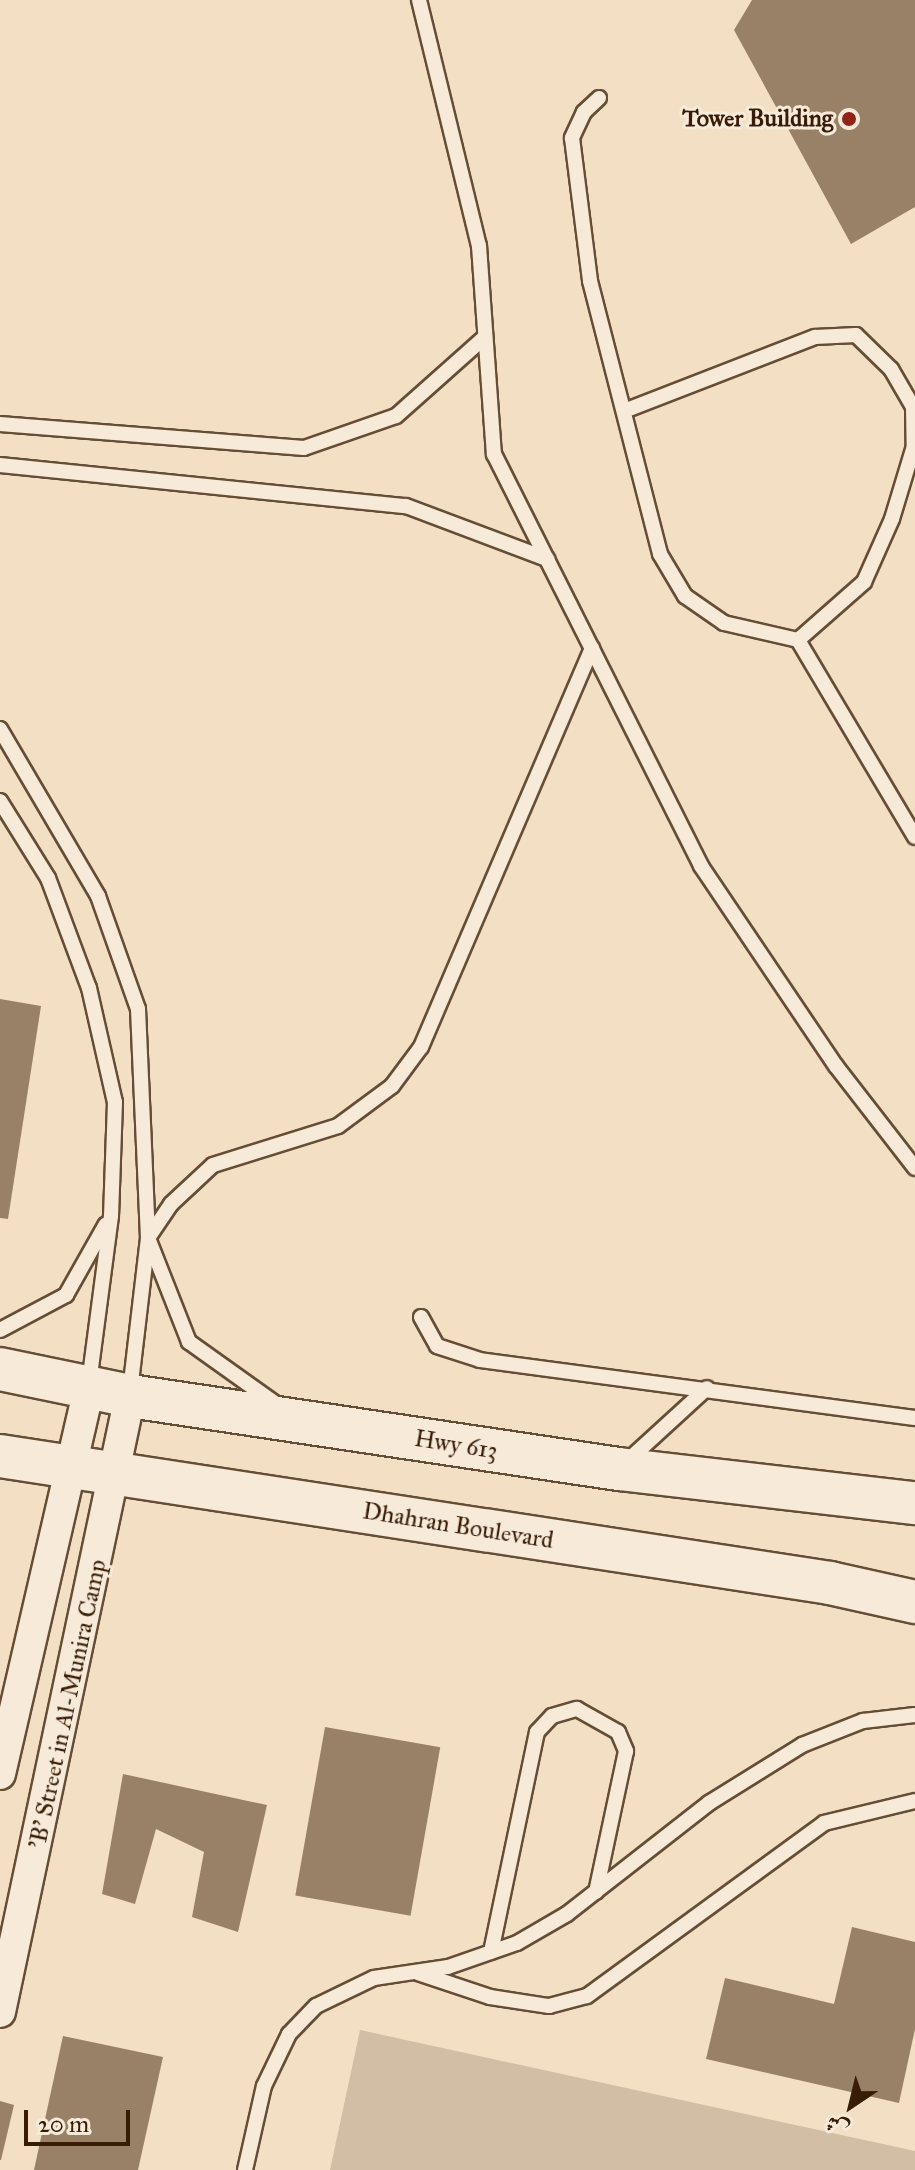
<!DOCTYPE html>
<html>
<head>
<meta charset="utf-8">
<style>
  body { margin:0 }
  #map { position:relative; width:915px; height:2170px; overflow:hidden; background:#f2dfc4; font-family:"IM FELL Great Primer",Amiri,serif }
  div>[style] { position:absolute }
  .green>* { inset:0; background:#d2bea4 }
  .building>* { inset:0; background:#998168; transform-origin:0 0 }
  .roads { filter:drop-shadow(2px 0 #664d35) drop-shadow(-2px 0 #664d35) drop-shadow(0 2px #664d35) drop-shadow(0 -2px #664d35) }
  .lane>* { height:14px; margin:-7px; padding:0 7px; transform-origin:7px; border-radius:7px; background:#f7ead9 }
  .street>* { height:30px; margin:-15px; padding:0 15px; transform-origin:15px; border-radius:15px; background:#f7ead9 }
  .secondary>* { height:42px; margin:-21px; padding:0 21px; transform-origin:21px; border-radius:21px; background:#f7ead9 }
  .dots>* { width:22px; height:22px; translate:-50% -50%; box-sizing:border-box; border:4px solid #f7ead9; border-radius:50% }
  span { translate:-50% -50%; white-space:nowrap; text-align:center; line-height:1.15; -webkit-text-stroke:6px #f7ead9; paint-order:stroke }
  .poi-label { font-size:24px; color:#381c05; font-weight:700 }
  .right { translate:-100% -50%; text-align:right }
  .street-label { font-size:24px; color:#381c05 }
  .north { position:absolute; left:811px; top:2066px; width:80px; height:80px; -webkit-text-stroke:6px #f7ead9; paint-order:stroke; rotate:215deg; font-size:22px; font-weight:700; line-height:32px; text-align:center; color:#381c05 }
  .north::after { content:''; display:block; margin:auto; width:28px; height:36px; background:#381c05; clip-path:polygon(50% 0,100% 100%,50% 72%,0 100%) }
  .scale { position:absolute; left:24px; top:2110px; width:106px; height:36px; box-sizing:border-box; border:4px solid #381c05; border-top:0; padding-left:10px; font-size:24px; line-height:28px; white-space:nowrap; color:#381c05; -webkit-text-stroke:6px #f7ead9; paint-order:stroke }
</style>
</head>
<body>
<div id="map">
  <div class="green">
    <i style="clip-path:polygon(360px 2030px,915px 2151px,915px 2170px,330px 2170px)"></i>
  </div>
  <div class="building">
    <i style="clip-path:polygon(752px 0,915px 0,915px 207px,851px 244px,734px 30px)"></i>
    <i style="clip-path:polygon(0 999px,41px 1006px,8px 1219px,0 1218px)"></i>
    <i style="left:325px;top:1727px;width:117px;height:171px;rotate:10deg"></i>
    <i style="clip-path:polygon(123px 1774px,267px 1805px,238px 1932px,192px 1917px,204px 1852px,156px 1829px,135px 1904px,102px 1894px)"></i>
    <i style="clip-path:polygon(852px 1927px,915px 1942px,915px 2029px,899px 2103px,706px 2059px,725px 1978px,834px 2004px)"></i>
    <i style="clip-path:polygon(63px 2036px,163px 2057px,138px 2170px,34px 2170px)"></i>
    <i style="clip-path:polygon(0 2101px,14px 2105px,1px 2160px,0 2160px)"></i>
  </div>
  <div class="roads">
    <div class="lane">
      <i style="left:419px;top:0;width:253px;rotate:76.3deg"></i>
      <i style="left:479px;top:246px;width:209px;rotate:85.9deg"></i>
      <i style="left:494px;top:454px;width:461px;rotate:63.3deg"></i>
      <i style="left:701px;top:866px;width:241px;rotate:56deg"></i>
      <i style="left:836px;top:1066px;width:129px;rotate:52.2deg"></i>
      <i style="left:599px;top:98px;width:21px;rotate:137deg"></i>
      <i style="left:584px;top:112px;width:29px;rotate:115deg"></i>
      <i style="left:572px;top:138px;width:144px;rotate:82.8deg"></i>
      <i style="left:590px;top:281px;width:282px;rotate:75.6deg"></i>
      <i style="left:660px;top:554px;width:49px;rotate:59.2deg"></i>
      <i style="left:685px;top:596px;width:47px;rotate:34.7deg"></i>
      <i style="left:724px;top:623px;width:76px;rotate:12.9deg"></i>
      <i style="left:798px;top:640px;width:229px;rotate:59.3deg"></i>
      <i style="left:624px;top:411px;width:205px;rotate:-21.2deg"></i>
      <i style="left:815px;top:337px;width:41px;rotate:-2.8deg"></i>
      <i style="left:856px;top:335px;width:49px;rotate:44.2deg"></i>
      <i style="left:891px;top:369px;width:44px;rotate:59.9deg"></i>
      <i style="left:913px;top:407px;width:39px;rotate:89deg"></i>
      <i style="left:914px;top:446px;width:76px;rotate:106.8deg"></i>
      <i style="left:892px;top:519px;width:69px;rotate:114deg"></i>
      <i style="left:864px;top:582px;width:88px;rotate:138.7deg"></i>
      <i style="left:0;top:424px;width:305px;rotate:4.5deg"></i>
      <i style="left:304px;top:448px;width:97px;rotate:-19.2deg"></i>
      <i style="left:396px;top:416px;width:119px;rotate:-41.6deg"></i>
      <i style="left:0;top:465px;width:408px;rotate:5.8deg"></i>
      <i style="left:406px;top:506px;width:151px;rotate:20.6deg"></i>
      <i style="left:0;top:729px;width:194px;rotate:59.6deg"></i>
      <i style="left:98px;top:896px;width:120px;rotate:70.5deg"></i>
      <i style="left:138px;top:1009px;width:229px;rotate:87.5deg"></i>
      <i style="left:148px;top:1238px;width:155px;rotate:96.7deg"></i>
      <i style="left:0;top:801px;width:91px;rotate:58.1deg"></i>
      <i style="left:48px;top:878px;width:117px;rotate:69.6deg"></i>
      <i style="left:89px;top:988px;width:117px;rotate:77.2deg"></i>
      <i style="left:115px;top:1102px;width:114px;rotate:92deg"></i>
      <i style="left:111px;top:1216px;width:168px;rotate:97.5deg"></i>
      <i style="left:421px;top:1317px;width:33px;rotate:61deg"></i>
      <i style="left:437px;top:1346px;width:45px;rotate:18deg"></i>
      <i style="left:480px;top:1360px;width:439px;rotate:7.6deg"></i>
      <i style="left:0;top:1330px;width:75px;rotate:-27.9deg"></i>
      <i style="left:66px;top:1295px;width:81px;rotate:-60.6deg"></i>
      <i style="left:276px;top:1404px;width:107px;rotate:-144.5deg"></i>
      <i style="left:189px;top:1342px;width:112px;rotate:-111.5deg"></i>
      <i style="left:148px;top:1238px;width:41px;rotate:-55.9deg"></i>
      <i style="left:171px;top:1204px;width:57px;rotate:-42.9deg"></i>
      <i style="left:213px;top:1165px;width:131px;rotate:-17.3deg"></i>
      <i style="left:338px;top:1126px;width:67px;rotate:-36.5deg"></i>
      <i style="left:392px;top:1086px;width:49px;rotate:-53.4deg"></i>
      <i style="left:421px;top:1047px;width:434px;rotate:-66.8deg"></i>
      <i style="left:625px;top:1463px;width:111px;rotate:-42.4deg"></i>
      <i style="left:491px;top:1952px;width:225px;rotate:-78.2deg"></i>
      <i style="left:537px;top:1732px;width:22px;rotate:-47deg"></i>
      <i style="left:552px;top:1716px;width:26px;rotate:-16deg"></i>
      <i style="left:577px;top:1709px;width:47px;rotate:29.3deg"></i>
      <i style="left:618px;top:1732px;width:21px;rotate:67deg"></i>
      <i style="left:626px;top:1751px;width:144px;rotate:102deg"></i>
      <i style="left:418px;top:1973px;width:76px;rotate:18.4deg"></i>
      <i style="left:490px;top:1997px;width:60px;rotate:8.7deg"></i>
      <i style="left:549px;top:2006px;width:39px;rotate:-15deg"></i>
      <i style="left:587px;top:1996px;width:293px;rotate:-36.1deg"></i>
      <i style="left:824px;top:1823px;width:94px;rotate:-13.6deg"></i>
      <i style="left:245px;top:2170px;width:86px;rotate:-77.3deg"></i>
      <i style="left:264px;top:2086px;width:58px;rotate:-64.3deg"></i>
      <i style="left:289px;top:2034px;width:39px;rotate:-46deg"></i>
      <i style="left:316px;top:2006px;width:64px;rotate:-25.8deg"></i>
      <i style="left:374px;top:1978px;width:75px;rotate:-8.5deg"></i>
      <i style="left:448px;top:1967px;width:73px;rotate:-19.2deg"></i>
      <i style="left:517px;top:1943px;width:58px;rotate:-30.1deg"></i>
      <i style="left:567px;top:1914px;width:180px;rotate:-38deg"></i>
      <i style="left:709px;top:1803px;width:110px;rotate:-31.9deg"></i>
      <i style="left:802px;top:1745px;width:66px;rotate:-21.5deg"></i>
      <i style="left:863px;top:1721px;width:52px;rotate:-6.6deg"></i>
    </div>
    <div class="street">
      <i style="left:0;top:1774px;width:397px;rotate:-77deg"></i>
      <i style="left:0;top:2012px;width:630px;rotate:-78.08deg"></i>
    </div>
    <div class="secondary">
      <i style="left:0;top:1369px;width:133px;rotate:11.7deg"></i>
      <i style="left:130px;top:1396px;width:494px;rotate:8.5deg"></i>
      <i style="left:619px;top:1469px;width:298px;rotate:6.6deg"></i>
      <i style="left:0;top:1456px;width:840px;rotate:8.7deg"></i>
      <i style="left:830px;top:1583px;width:87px;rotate:12.6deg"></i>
    </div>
  </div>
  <div class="dots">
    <i style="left:849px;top:119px;background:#8f2418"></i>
  </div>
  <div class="poi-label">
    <span class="right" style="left:833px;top:119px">Tower Building</span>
  </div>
  <div class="street-label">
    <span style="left:456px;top:1445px;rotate:9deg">Hwy 613</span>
    <span style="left:458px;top:1526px;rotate:9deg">Dhahran Boulevard</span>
    <span style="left:68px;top:1704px;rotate:-78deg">'B' Street in Al-Munira Camp</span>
  </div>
  <div class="north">ش</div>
  <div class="scale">20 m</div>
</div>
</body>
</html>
